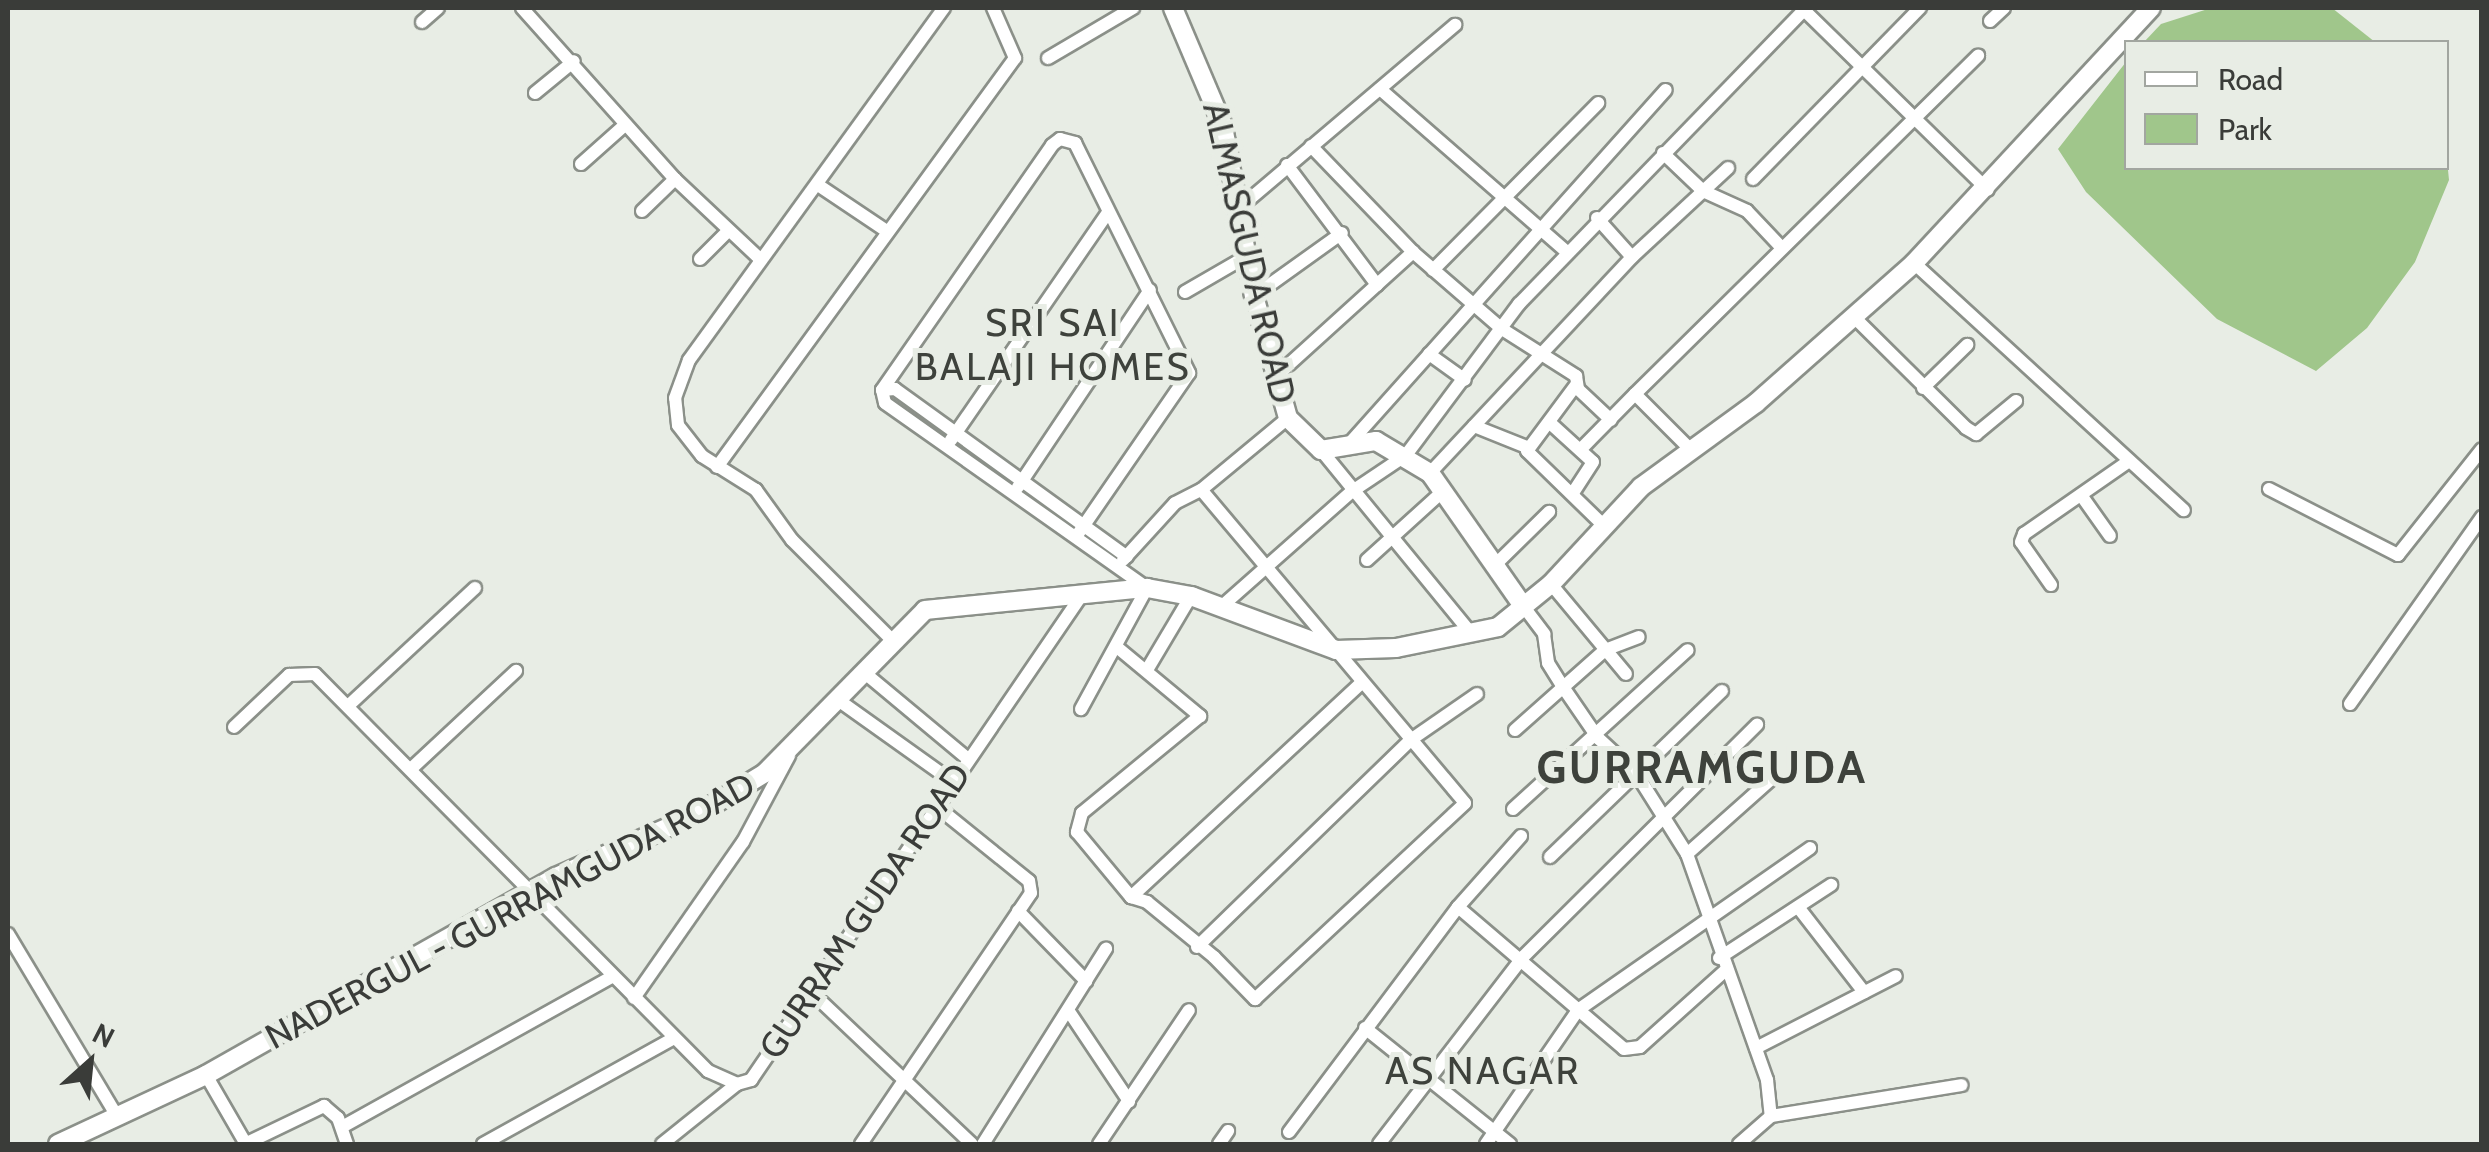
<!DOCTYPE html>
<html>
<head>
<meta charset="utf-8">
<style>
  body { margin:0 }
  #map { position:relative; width:2489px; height:1152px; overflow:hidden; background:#e8ede5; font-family:Cabin,sans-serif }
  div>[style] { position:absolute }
  .green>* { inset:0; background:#a0c68b }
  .roads { filter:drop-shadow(2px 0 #8b9089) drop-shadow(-2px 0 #8b9089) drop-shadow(0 2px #8b9089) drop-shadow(0 -2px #8b9089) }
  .street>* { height:12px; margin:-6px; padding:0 6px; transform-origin:6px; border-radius:6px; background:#fff }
  .secondary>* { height:18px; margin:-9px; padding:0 9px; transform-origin:9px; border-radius:9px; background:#fff }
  span { translate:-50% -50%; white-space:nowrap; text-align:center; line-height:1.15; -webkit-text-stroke:10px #e8ede5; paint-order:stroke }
  .street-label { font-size:35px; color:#3a3c39 }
  .neighbourhood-label { font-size:38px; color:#3e423c; letter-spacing:2.5px }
  .district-label { font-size:45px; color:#3e423c; font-weight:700; letter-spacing:2.5px }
  .frame { position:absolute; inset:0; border:10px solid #3a3c39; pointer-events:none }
  .legend { position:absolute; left:2124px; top:40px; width:325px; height:130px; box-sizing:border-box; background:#e8ede5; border:2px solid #a2a6a0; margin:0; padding:12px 18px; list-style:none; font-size:30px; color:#3a3c39 }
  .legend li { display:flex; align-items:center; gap:20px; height:50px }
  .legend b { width:50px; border:2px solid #a2a6a0 }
  .north { position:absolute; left:40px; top:1012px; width:100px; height:100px; -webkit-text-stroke:8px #e8ede5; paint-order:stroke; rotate:27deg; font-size:28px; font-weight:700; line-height:40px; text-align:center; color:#3a3c39 }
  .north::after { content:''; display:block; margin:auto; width:35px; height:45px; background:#3a3c39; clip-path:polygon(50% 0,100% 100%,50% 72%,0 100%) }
</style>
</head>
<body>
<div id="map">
  <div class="green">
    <i style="clip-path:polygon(2211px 8px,2332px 8px,2375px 42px,2144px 42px,2161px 24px)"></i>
    <i style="clip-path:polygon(2126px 62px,2126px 168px,2446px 168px,2447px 160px,2449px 180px,2415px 262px,2367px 328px,2316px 371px,2217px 319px,2086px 192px,2058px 149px)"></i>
  </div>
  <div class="roads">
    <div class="street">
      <i style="left:522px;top:8px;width:229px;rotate:48.2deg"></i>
      <i style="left:675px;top:179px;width:118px;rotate:43.3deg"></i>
      <i style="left:1804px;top:10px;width:257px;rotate:44.4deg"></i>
      <i style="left:1990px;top:21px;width:19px;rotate:-43deg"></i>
      <i style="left:422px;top:22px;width:21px;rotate:-41deg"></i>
      <i style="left:1048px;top:58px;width:99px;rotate:-30.5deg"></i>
      <i style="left:1380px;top:89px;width:248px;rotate:41.1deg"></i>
      <i style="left:535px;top:93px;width:50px;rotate:-39.4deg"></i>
      <i style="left:1311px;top:146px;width:147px;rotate:46.1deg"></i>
      <i style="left:1413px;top:252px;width:118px;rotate:40.9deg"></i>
      <i style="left:1502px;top:329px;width:88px;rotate:32.4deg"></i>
      <i style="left:1576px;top:376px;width:13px;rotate:81deg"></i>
      <i style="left:1578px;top:389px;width:45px;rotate:43.2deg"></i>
      <i style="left:1663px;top:153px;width:55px;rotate:43.5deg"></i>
      <i style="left:1703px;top:191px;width:48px;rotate:24.4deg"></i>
      <i style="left:1747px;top:211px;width:50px;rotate:46.6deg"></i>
      <i style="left:581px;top:164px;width:59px;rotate:-41.6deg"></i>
      <i style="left:1287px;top:165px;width:150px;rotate:53.1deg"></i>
      <i style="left:1753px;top:179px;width:239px;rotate:-45.7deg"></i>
      <i style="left:818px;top:185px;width:84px;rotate:33.9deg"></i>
      <i style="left:1238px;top:209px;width:285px;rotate:-40.3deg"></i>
      <i style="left:642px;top:211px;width:46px;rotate:-44.1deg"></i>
      <i style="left:1597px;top:218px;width:52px;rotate:48.1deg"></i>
      <i style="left:700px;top:259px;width:40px;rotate:-45deg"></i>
      <i style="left:1914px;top:263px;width:366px;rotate:42.5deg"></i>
      <i style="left:1433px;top:270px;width:235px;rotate:-45.3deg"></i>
      <i style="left:1185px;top:292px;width:72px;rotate:-30.1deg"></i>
      <i style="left:1254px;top:296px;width:108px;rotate:-35.6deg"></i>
      <i style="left:1855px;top:318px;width:156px;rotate:44.7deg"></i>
      <i style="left:1966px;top:428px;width:12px;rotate:31deg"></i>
      <i style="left:1976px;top:434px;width:52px;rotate:-39.5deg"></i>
      <i style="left:1429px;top:354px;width:44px;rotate:35.8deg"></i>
      <i style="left:1274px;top:378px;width:188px;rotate:-42.2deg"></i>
      <i style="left:1576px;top:385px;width:82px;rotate:126.6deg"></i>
      <i style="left:1527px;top:451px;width:106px;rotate:44.2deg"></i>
      <i style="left:1923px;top:388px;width:62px;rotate:-44.3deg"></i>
      <i style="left:882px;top:390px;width:298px;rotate:-55.2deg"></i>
      <i style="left:1052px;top:145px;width:10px;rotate:-37deg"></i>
      <i style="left:1060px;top:139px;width:16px;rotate:15deg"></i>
      <i style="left:1075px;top:143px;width:257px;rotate:63.6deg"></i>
      <i style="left:1189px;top:373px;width:199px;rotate:124.6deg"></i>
      <i style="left:882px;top:390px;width:13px;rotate:77deg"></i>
      <i style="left:885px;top:403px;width:321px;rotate:35.2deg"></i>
      <i style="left:1147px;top:588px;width:138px;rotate:118.6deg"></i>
      <i style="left:882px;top:390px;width:13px;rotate:-4deg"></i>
      <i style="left:895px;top:389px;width:286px;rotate:35.9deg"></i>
      <i style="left:1549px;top:422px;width:59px;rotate:42.3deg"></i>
      <i style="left:1593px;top:462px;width:38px;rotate:123deg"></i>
      <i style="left:1474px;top:426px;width:59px;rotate:21.8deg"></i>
      <i style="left:951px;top:440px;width:275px;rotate:-55.4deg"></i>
      <i style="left:1349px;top:444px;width:475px;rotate:-48.2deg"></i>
      <i style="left:1582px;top:448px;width:76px;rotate:-45.5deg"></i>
      <i style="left:1689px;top:448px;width:76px;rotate:-135deg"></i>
      <i style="left:1635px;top:394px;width:482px;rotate:-44.6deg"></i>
      <i style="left:1321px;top:450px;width:237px;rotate:50.7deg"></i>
      <i style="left:717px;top:467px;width:506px;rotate:-53.92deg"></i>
      <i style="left:1015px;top:58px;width:55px;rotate:-113.7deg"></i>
      <i style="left:1430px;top:473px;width:296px;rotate:-46.9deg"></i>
      <i style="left:1632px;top:257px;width:131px;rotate:-42.8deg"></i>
      <i style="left:1018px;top:487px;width:237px;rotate:-56.2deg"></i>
      <i style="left:2269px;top:489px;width:145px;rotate:27.1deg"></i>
      <i style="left:2398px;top:555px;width:135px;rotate:-51.6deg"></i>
      <i style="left:2081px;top:495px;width:50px;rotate:54.7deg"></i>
      <i style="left:1123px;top:560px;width:77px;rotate:-47.6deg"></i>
      <i style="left:1175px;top:503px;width:29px;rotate:-27deg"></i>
      <i style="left:1201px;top:490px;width:113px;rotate:-39.6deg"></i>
      <i style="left:1367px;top:560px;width:100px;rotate:-42.2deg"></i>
      <i style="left:1495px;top:565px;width:76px;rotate:-44.5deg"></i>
      <i style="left:1551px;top:584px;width:117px;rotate:50.2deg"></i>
      <i style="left:2051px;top:585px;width:52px;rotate:-124.9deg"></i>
      <i style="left:2021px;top:542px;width:9px;rotate:-69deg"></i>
      <i style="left:2024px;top:534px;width:128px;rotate:-34.8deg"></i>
      <i style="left:1221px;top:607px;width:174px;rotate:-41.5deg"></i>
      <i style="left:1351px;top:492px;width:66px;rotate:-33.9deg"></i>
      <i style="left:1406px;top:455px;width:189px;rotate:-53.2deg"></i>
      <i style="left:1519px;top:304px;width:412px;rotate:-45.9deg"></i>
      <i style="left:1524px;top:607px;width:34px;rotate:53deg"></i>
      <i style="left:1544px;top:634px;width:29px;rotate:82deg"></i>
      <i style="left:1548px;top:663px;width:28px;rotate:58deg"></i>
      <i style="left:1563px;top:687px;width:62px;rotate:55.5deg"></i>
      <i style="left:1598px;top:738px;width:52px;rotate:42.6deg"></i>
      <i style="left:1636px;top:773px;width:96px;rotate:57.8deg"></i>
      <i style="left:1687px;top:854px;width:240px;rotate:70.5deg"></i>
      <i style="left:1767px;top:1080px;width:36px;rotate:84deg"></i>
      <i style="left:892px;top:640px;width:141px;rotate:-135deg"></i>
      <i style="left:792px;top:540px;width:62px;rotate:-125.8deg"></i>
      <i style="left:756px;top:490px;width:64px;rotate:-147.8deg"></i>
      <i style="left:702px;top:456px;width:39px;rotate:-128deg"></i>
      <i style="left:678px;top:425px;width:27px;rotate:-96deg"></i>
      <i style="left:675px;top:398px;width:40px;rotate:-69.8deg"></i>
      <i style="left:689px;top:360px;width:435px;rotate:-54.1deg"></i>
      <i style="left:1118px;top:648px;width:107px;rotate:39.7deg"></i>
      <i style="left:1200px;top:716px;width:153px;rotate:140.6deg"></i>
      <i style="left:1082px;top:813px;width:20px;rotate:105deg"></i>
      <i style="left:1077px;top:832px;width:85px;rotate:50.3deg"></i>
      <i style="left:1131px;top:897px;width:17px;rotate:17deg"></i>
      <i style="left:1147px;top:902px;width:87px;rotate:39.4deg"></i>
      <i style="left:1214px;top:957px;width:59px;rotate:45.7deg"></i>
      <i style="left:1255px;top:999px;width:287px;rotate:-43deg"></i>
      <i style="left:1465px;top:803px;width:409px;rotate:-130.1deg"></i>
      <i style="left:1147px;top:670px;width:86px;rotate:-59.3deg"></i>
      <i style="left:866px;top:674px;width:133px;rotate:39.8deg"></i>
      <i style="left:841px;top:702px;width:138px;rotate:35.5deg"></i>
      <i style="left:2350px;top:704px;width:229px;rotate:-54.8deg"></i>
      <i style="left:349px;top:705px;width:172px;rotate:-42.9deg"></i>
      <i style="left:234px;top:727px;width:76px;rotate:-43.4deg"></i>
      <i style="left:289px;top:675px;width:26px;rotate:-2deg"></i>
      <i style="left:315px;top:674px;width:559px;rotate:45.29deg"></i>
      <i style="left:708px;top:1071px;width:32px;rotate:24deg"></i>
      <i style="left:737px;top:1084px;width:15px;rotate:-16deg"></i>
      <i style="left:751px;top:1080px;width:586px;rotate:-55.71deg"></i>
      <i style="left:1515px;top:730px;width:120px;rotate:-41.6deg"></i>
      <i style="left:1605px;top:650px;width:36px;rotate:-21deg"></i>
      <i style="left:413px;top:767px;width:141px;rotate:-43deg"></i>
      <i style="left:1513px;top:809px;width:236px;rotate:-42.3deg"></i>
      <i style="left:1687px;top:854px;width:111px;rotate:-41.7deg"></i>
      <i style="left:1550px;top:857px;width:239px;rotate:-44deg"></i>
      <i style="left:1131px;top:897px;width:314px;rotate:-42.9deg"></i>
      <i style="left:1458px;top:907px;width:218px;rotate:40.5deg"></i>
      <i style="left:1624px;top:1049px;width:16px;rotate:-7deg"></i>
      <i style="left:1640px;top:1047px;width:117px;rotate:-41.9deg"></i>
      <i style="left:1798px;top:907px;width:108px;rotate:52.2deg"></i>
      <i style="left:1018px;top:911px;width:98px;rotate:45.8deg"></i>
      <i style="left:8px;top:934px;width:212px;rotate:59.1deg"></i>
      <i style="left:1197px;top:947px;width:299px;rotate:-44.1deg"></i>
      <i style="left:1412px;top:739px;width:79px;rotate:-34.7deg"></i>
      <i style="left:1719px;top:958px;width:134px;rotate:-33.1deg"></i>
      <i style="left:809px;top:990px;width:224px;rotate:43.4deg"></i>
      <i style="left:634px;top:998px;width:190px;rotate:-55.1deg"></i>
      <i style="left:743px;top:842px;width:98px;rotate:-61.9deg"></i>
      <i style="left:1068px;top:1010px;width:110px;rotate:56.2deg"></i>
      <i style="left:1365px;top:1028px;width:186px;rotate:38.7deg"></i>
      <i style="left:1756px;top:1048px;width:157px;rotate:-27.2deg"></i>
      <i style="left:206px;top:1075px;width:80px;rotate:59.9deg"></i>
      <i style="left:342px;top:1127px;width:310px;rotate:-29.1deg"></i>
      <i style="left:1289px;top:1132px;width:281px;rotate:-53.1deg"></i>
      <i style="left:1458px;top:907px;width:95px;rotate:-48.4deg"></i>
      <i style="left:245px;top:1144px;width:88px;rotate:-25.7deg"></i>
      <i style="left:324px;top:1106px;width:18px;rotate:41deg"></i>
      <i style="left:338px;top:1118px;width:28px;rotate:71deg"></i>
      <i style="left:483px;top:1144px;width:218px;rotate:-29deg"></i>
      <i style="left:662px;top:1144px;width:96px;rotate:-38.7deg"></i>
      <i style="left:861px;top:1144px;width:303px;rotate:-55.9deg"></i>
      <i style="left:1031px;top:893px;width:12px;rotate:-99deg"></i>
      <i style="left:1029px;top:881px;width:119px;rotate:-141.1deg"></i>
      <i style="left:983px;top:1144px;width:231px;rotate:-57.8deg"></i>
      <i style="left:1099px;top:1144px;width:161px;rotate:-56.1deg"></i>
      <i style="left:1219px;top:1144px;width:16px;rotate:-55deg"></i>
      <i style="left:1379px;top:1144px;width:236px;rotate:-52.4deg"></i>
      <i style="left:1523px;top:957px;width:330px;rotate:-44.8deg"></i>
      <i style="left:1486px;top:1144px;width:163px;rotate:-55.5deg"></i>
      <i style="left:1578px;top:1010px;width:283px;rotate:-34.9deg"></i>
      <i style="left:1739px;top:1144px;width:43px;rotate:-41.2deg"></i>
      <i style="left:1771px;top:1116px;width:193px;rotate:-9.2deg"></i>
    </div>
    <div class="secondary">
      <i style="left:1173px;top:8px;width:128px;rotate:67deg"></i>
      <i style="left:1223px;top:126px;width:173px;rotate:79.7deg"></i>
      <i style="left:1254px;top:296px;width:127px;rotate:74.4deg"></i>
      <i style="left:1288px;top:418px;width:46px;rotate:44.1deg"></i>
      <i style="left:1321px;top:450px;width:56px;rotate:-9.3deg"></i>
      <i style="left:1376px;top:441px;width:63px;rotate:30.7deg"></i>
      <i style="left:1430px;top:473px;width:164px;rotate:55deg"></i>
      <i style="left:58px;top:1144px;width:163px;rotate:-25deg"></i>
      <i style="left:206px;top:1075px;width:402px;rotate:-29.5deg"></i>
      <i style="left:556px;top:877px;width:153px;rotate:-23.9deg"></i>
      <i style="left:696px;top:815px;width:81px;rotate:-31.3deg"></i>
      <i style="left:765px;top:773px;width:228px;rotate:-45.5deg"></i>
      <i style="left:925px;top:610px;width:223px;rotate:-5.7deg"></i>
      <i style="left:1147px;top:588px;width:45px;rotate:10.3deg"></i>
      <i style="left:1191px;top:596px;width:155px;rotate:20.4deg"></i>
      <i style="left:1336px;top:650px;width:60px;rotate:-1.9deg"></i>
      <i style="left:1396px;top:648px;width:104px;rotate:-11.6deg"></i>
      <i style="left:1498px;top:627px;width:68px;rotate:-39.1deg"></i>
      <i style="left:1551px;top:584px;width:132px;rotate:-47.1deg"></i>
      <i style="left:1641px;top:487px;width:142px;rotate:-36.1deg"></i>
      <i style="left:1756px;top:403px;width:211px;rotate:-41.5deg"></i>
      <i style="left:1914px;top:263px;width:348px;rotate:-47.1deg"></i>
    </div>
  </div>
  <div class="street-label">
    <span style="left:1249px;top:253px;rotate:77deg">ALMASGUDA ROAD</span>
    <span style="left:510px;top:911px;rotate:-28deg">NADERGUL - GURRAMGUDA ROAD</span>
    <span style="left:865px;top:911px;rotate:-56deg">GURRAM GUDA ROAD</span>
  </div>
  <div class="neighbourhood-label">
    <span style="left:1053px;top:345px">SRI SAI<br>BALAJI HOMES</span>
    <span style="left:1483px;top:1071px">AS NAGAR</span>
  </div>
  <div class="district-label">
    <span style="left:1702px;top:768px">GURRAMGUDA</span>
  </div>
  <div class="frame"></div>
  <ul class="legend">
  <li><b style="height:12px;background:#fff"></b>Road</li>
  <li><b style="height:28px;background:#a0c68b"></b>Park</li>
  </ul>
  <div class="north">N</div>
</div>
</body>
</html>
